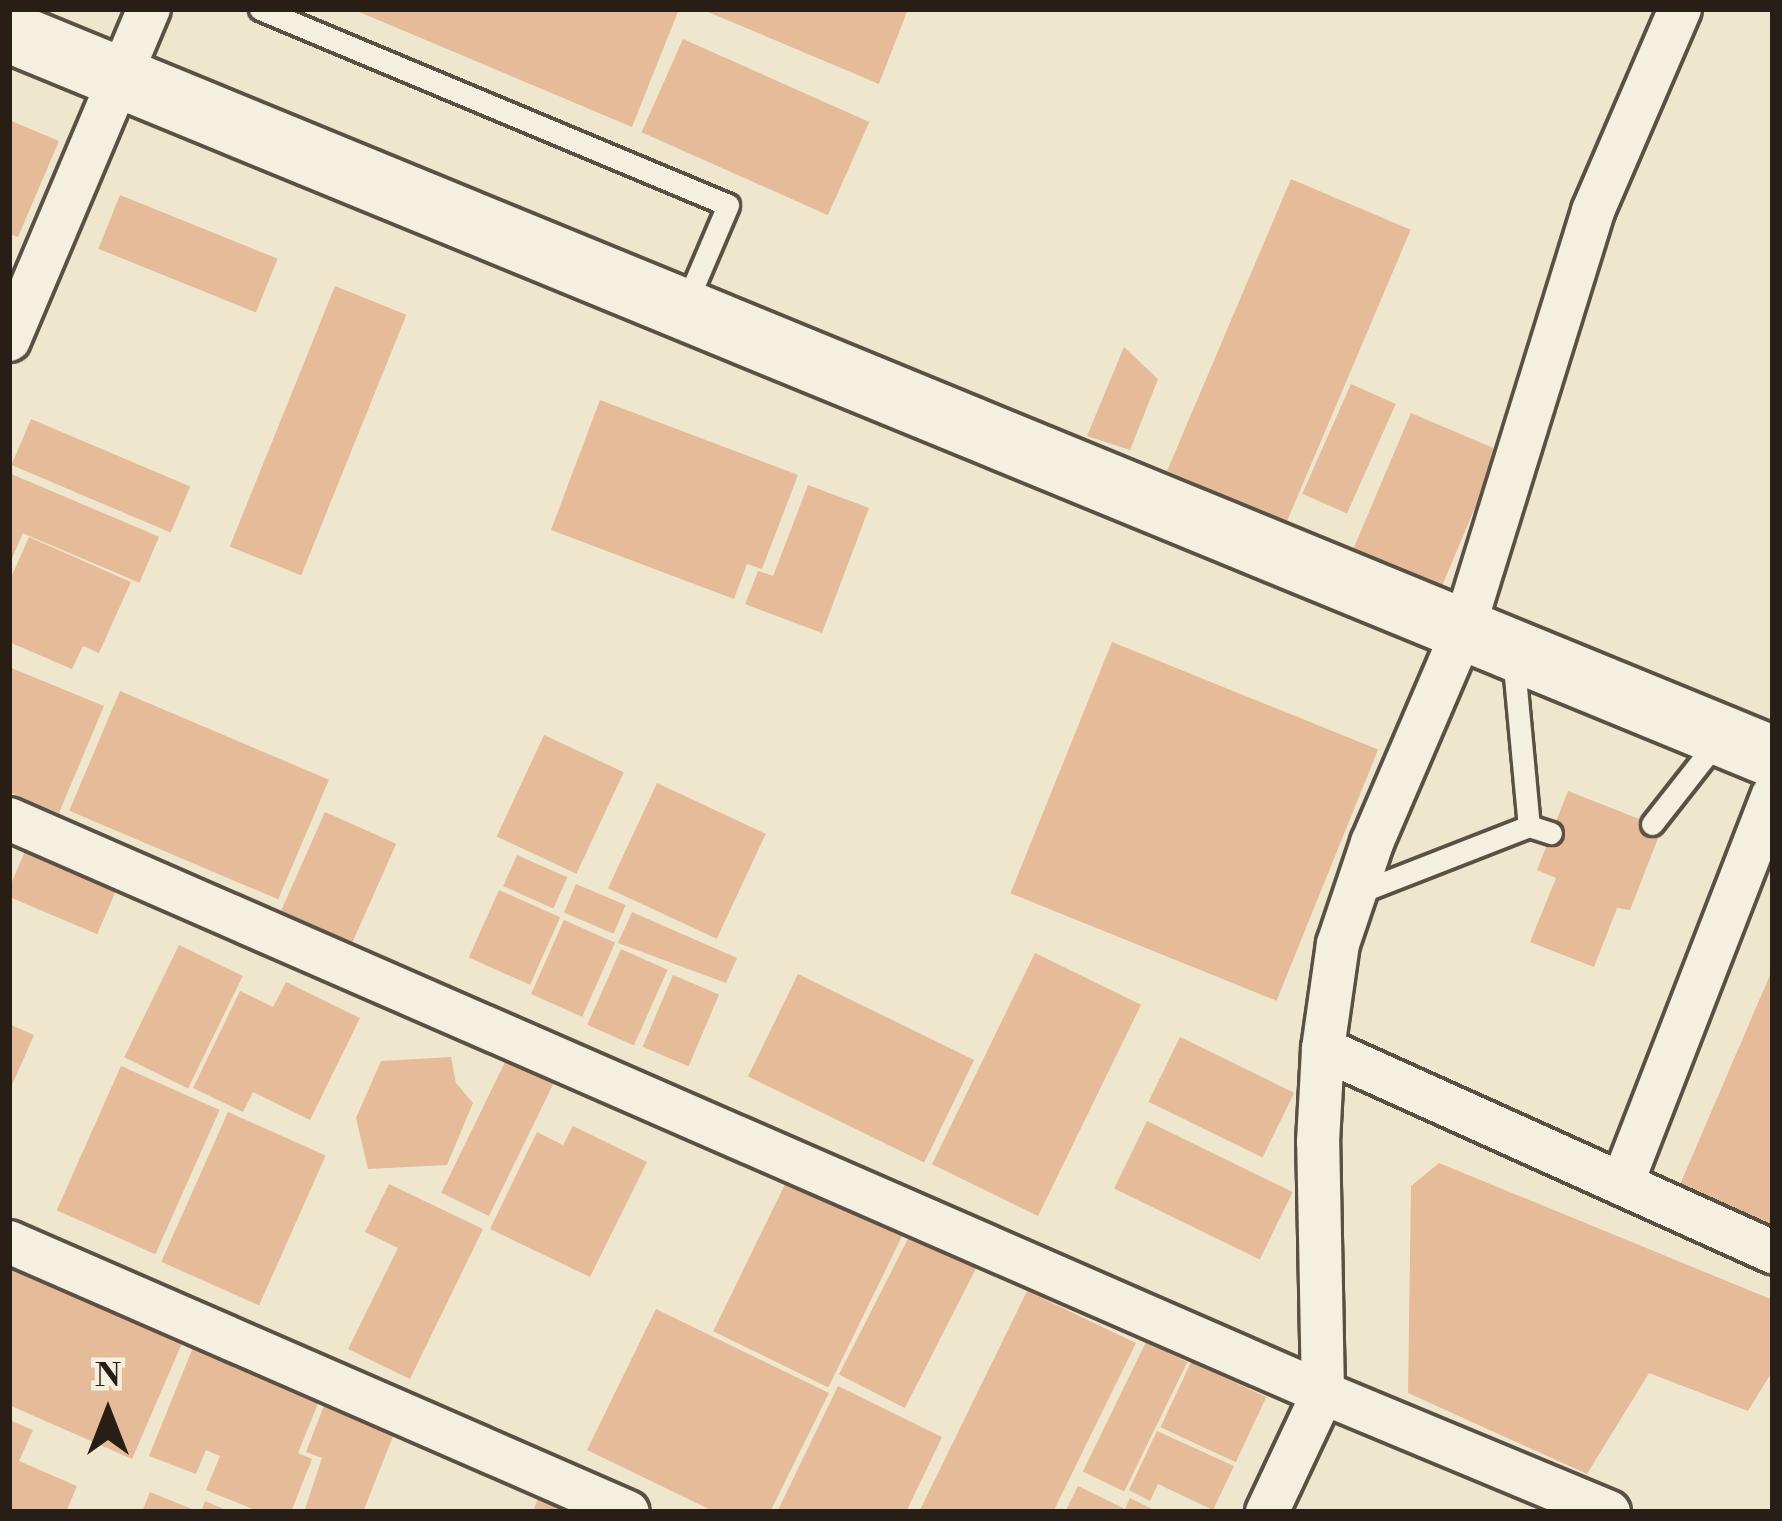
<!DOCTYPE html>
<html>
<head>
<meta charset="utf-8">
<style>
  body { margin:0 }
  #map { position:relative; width:1782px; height:1521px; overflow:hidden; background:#eee7cd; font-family:"Libre Bodoni",serif }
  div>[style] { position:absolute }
  .building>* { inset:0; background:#e6bb99; transform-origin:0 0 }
  .roads { filter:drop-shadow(3px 0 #5a5044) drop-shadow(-3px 0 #5a5044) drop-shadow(0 3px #5a5044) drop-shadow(0 -3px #5a5044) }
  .lane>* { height:21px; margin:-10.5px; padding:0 10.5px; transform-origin:10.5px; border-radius:10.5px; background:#f4efde }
  .street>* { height:42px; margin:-21px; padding:0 21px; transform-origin:21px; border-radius:21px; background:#f4efde }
  .secondary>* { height:60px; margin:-30px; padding:0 30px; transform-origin:30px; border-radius:30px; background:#f4efde }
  span { translate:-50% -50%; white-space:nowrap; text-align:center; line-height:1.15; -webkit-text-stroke:9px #f4efde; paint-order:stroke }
  .frame { position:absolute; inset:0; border:12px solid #291e16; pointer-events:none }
  .north { position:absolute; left:48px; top:1353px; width:120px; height:120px; -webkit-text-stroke:9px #f4efde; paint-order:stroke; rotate:0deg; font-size:33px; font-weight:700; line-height:48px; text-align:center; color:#291e16 }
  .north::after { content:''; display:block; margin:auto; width:42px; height:54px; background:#291e16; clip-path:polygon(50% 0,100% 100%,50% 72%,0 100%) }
</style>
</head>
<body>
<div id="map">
  <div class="building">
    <i style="clip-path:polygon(352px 9px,679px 9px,632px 127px)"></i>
    <i style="clip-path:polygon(701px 9px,908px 9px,879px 84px)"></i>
    <i style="left:683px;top:39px;width:204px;height:102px;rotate:24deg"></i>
    <i style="clip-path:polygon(9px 120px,59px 141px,18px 237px,9px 234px)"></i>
    <i style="left:1291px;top:179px;width:130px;height:317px;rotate:23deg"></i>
    <i style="left:120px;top:195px;width:170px;height:58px;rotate:22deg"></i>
    <i style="left:335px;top:286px;width:77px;height:281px;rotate:22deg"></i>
    <i style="clip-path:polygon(1124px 347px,1158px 379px,1130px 450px,1087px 436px)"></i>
    <i style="left:1351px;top:384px;width:49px;height:120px;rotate:24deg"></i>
    <i style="clip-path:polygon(600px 400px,798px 475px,762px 569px,747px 564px,734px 599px,551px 530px)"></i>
    <i style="left:1411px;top:413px;width:96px;height:158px;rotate:23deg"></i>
    <i style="left:31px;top:419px;width:173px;height:50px;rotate:23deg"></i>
    <i style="left:9px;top:473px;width:163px;height:50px;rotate:23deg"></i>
    <i style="clip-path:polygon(808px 485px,869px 508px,822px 633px,745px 604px,758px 571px,773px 576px)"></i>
    <i style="clip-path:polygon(9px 527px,23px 533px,9px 565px)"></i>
    <i style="clip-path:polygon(29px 537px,131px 582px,99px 653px,83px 646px,72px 669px,9px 642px,9px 582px)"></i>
    <i style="left:1112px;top:642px;width:287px;height:271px;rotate:22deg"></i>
    <i style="clip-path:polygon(9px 667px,104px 706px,59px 813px,9px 792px)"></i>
    <i style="left:120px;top:691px;width:227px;height:130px;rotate:23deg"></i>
    <i style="left:544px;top:735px;width:88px;height:112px;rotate:25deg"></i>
    <i style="left:657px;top:783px;width:120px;height:116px;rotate:25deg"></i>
    <i style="clip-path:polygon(1568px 791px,1662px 828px,1630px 910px,1617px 908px,1594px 967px,1530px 942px,1556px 878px,1537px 870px)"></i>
    <i style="left:325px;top:812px;width:78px;height:108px;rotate:24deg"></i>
    <i style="left:28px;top:844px;width:99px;height:56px;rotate:23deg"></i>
    <i style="left:517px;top:855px;width:55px;height:34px;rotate:24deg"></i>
    <i style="left:576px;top:884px;width:54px;height:31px;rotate:23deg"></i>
    <i style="left:499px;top:890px;width:67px;height:74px;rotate:24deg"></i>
    <i style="clip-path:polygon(632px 912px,737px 958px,726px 983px,618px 943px)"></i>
    <i style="left:564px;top:920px;width:56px;height:81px;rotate:24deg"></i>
    <i style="left:179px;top:945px;width:71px;height:125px;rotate:26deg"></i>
    <i style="left:621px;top:949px;width:51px;height:83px;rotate:24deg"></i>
    <i style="left:1035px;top:953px;width:118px;height:235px;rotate:26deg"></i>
    <i style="clip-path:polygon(1773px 968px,1773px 1227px,1679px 1187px)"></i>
    <i style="left:798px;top:974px;width:196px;height:114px;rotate:26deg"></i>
    <i style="left:673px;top:975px;width:50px;height:78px;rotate:23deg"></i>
    <i style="clip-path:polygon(286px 982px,360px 1018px,310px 1120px,253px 1092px,243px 1112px,193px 1088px,240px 991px,273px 1007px)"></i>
    <i style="clip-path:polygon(9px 1024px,34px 1035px,9px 1092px)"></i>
    <i style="left:1180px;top:1037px;width:127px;height:72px;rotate:26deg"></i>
    <i style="clip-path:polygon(451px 1057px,456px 1083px,473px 1103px,447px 1165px,368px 1169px,356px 1118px,381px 1061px)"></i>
    <i style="left:507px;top:1058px;width:53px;height:150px;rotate:26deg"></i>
    <i style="left:121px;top:1066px;width:108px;height:158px;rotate:24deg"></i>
    <i style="left:228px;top:1112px;width:107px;height:164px;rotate:24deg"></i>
    <i style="left:1147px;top:1121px;width:162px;height:75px;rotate:26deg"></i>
    <i style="clip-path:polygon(573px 1126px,647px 1162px,590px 1277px,490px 1229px,537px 1132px,563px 1145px)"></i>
    <i style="clip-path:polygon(1439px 1163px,1773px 1300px,1773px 1370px,1748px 1411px,1649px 1373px,1587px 1474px,1408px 1393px,1411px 1186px)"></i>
    <i style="left:790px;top:1174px;width:128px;height:175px;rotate:26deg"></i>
    <i style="clip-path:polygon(389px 1184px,483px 1229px,410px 1379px,348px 1349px,398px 1248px,365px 1232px)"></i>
    <i style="left:912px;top:1231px;width:74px;height:161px;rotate:27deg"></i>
    <i style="clip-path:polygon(9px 1259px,189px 1327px,132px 1459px,9px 1405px)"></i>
    <i style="clip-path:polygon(1027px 1291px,1136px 1343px,1053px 1512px,919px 1512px)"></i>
    <i style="clip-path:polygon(656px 1309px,829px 1393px,770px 1512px,715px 1512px,587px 1450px)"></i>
    <i style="left:1146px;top:1342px;width:46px;height:144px;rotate:26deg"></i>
    <i style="clip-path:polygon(194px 1345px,323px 1391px,298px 1453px,312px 1459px,291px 1512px,260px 1512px,206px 1490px,220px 1456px,206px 1450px,196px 1474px,149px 1456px)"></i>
    <i style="left:1191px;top:1362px;width:83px;height:72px;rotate:25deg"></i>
    <i style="clip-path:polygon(838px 1386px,942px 1437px,906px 1512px,777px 1512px)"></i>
    <i style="clip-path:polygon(327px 1398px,397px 1426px,363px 1512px,304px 1512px,322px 1458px,306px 1452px)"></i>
    <i style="clip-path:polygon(9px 1420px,33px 1430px,19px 1461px,77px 1486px,66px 1512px,9px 1512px)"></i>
    <i style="clip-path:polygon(1157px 1431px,1234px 1466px,1213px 1510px,1158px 1484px,1150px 1501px,1129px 1490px)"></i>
    <i style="clip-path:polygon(1078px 1486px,1125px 1509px,1130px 1498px,1158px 1512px,1065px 1512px)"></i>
    <i style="clip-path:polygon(541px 1490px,587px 1512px,533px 1512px)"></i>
    <i style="clip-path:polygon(150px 1492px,199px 1512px,142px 1512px)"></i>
    <i style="clip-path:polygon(205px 1501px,231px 1512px,201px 1512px)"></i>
  </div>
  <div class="roads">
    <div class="lane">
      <i style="left:260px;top:9px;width:507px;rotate:22.72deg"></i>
      <i style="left:728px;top:205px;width:110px;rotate:113.1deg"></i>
      <i style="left:1513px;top:655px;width:172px;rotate:84.7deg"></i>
      <i style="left:1652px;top:824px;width:108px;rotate:-51.8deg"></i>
      <i style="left:1355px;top:894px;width:187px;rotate:-21.3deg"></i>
      <i style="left:1529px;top:826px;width:23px;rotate:18deg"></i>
    </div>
    <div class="street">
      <i style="left:9px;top:340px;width:359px;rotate:-67.1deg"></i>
      <i style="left:9px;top:819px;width:1434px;rotate:23.6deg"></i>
      <i style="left:1323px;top:1393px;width:132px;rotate:115.2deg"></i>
      <i style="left:1323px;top:1049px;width:494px;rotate:24.3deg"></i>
      <i style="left:1622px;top:1184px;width:417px;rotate:-68.8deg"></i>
      <i style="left:9px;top:1242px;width:675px;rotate:23.57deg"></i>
      <i style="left:1609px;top:1512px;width:310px;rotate:-157.4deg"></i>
      <i style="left:1323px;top:1393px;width:251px;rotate:-91.1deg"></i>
      <i style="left:1318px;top:1142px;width:93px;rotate:-86.9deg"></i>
      <i style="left:1323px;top:1049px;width:106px;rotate:-81.9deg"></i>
      <i style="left:1338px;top:944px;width:107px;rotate:-71.4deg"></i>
      <i style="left:1372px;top:843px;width:234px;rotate:-66.8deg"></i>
      <i style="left:1464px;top:628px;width:436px;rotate:-72.8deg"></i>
      <i style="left:1593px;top:211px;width:220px;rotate:-66.7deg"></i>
    </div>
    <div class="secondary">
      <i style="left:9px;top:32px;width:1907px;rotate:22.34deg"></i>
    </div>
  </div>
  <div class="frame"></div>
  <div class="north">N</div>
</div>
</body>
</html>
